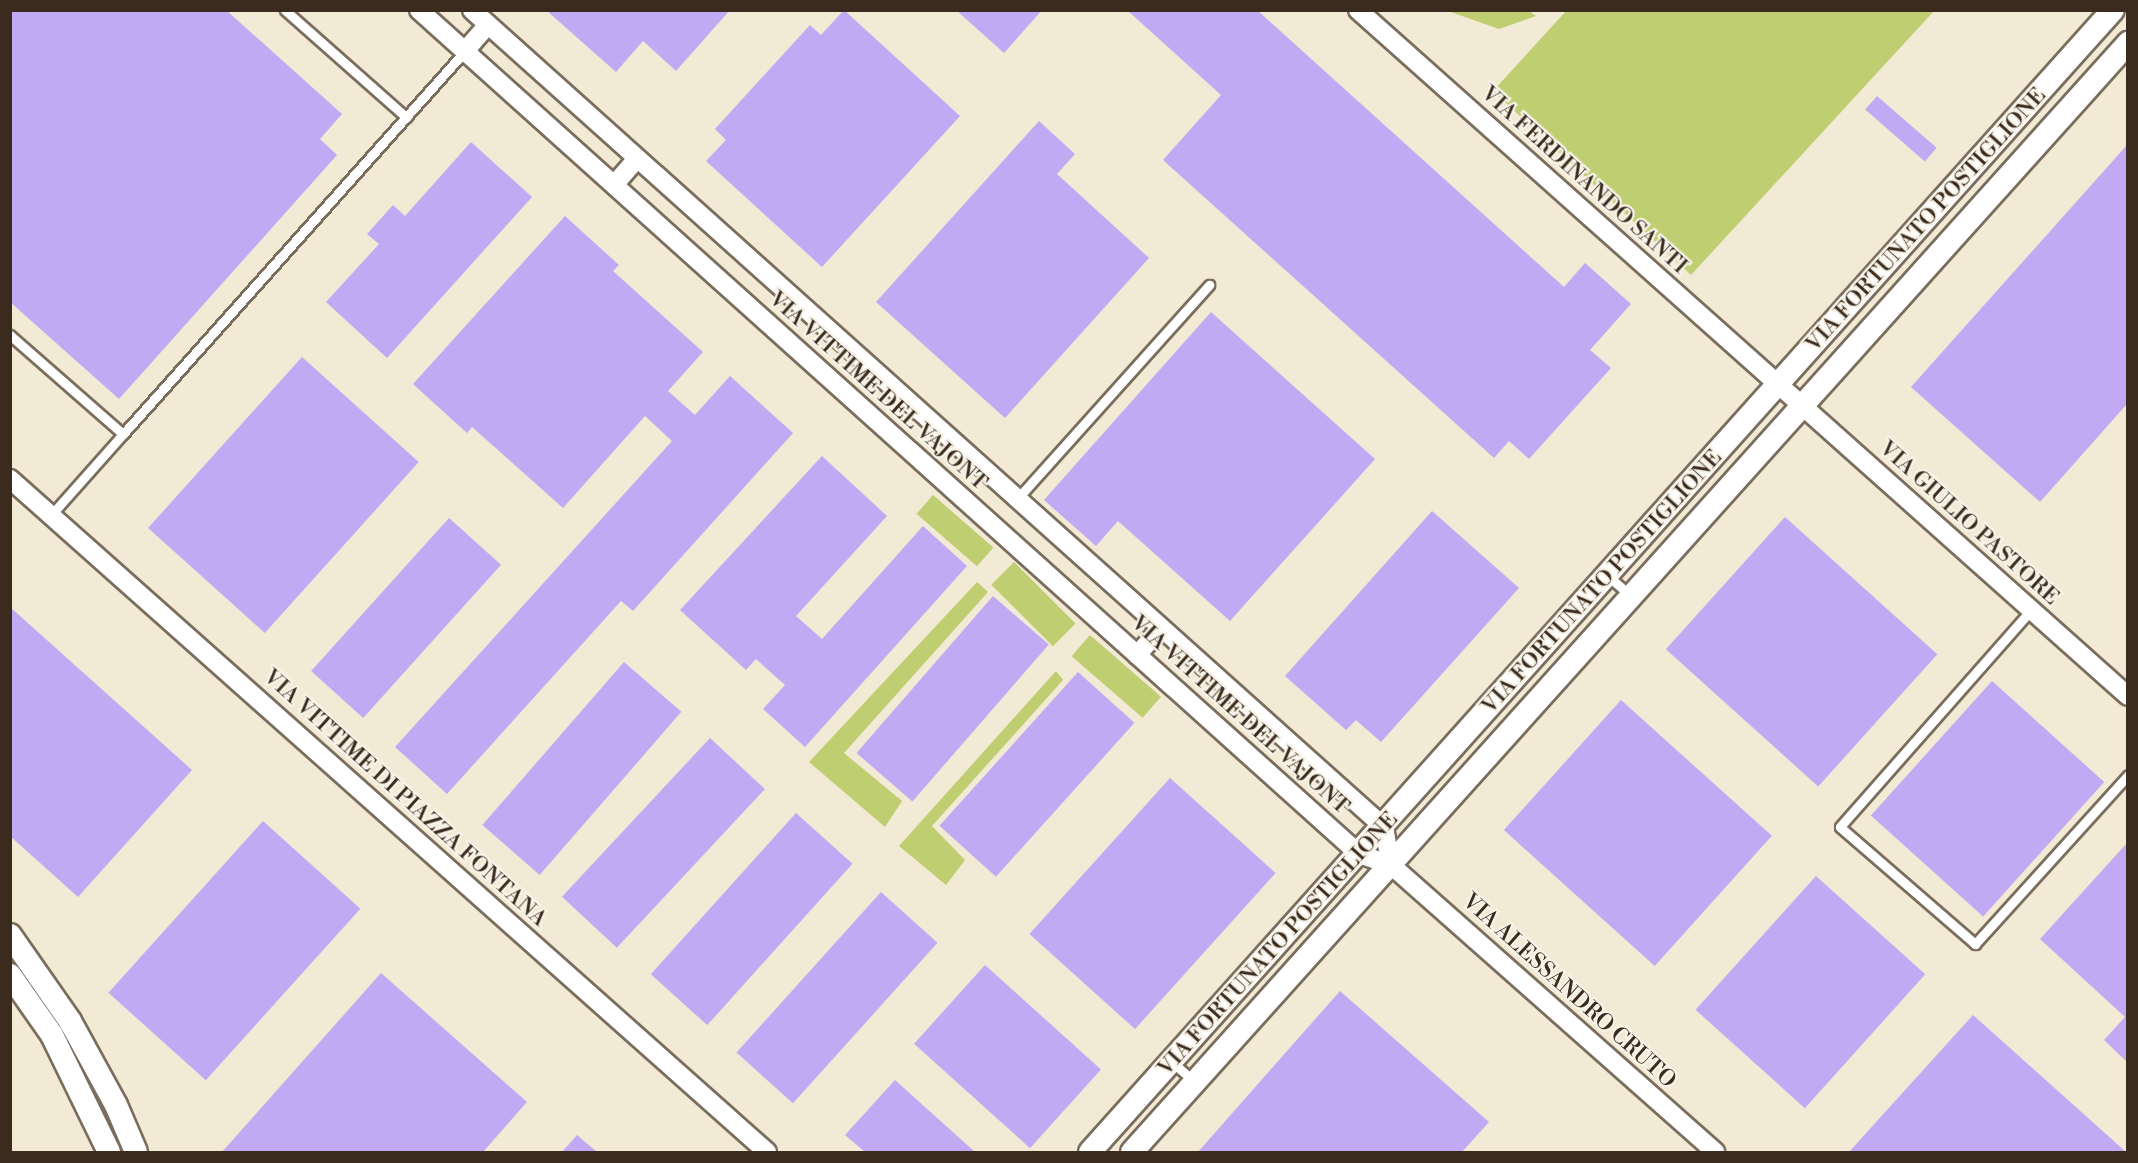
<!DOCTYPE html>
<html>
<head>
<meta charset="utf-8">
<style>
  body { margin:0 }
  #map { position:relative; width:2138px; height:1163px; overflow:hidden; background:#f2ead4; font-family:"Libre Bodoni",serif }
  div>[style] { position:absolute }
  .green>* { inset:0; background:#bfce71; transform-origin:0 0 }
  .building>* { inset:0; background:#c1a9f3; transform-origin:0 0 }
  .roads { filter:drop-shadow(2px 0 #7b6d5e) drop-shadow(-2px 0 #7b6d5e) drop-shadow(0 2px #7b6d5e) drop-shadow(0 -2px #7b6d5e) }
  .service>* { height:9px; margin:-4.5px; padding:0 4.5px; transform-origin:4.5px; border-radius:4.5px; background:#fff }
  .minor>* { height:18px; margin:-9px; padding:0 9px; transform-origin:9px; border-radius:9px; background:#fff }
  .tertiary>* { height:22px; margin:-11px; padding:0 11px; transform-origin:11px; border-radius:11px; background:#fff }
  span { translate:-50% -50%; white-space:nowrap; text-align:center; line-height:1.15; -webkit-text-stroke:4.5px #f7f3e8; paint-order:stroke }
  .street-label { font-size:22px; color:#3b2a1e }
  .frame { position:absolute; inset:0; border:12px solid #3b2a1e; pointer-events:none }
</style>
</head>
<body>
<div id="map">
  <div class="green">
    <i style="clip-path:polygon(1567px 10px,1934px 10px,1934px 11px,1691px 275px,1493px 91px)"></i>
    <i style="clip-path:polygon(1448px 11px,1529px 11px,1536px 16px,1499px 29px)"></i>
    <i style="left:933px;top:495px;width:80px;height:25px;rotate:41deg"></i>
    <i style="left:1014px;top:562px;width:87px;height:32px;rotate:45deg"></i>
    <i style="clip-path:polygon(977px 582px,988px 592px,844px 753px,902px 801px,885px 827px,809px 762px)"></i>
    <i style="left:1090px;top:635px;width:94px;height:28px;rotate:41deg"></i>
    <i style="clip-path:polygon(1056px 671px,1063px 680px,932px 826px,965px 860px,946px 885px,899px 846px)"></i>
  </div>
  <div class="building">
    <i style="clip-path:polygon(10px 10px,226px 10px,342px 114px,320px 139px,337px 155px,119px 399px,10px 302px)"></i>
    <i style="clip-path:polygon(546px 10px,730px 10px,676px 71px,643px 41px,616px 72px)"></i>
    <i style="clip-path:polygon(844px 10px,960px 116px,822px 267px,706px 161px,726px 140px,715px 129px,810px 25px,821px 35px)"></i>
    <i style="clip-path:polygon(956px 10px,1042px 10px,1004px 53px)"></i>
    <i style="clip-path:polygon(1127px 10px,1257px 10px,1564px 287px,1585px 263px,1631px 304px,1590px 350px,1611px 368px,1529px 459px,1509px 441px,1494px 458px,1163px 160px,1221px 95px)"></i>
    <i style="left:1877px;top:96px;width:79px;height:18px;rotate:41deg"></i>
    <i style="clip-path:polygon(1039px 121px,1075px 154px,1057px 174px,1149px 258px,1005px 418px,876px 302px)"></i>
    <i style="clip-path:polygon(471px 142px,532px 197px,387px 358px,326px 302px,379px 244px,367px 234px,393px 205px,405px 216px)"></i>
    <i style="clip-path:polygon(2127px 145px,2127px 404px,2040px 502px,1911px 387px)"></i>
    <i style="clip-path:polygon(565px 216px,619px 265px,613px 271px,703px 352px,668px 391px,695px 415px,730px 376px,793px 433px,633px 611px,621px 601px,447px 794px,395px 747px,672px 441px,645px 416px,563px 508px,472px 427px,467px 433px,413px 384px)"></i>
    <i style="clip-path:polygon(1211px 312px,1375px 459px,1230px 621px,1118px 521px,1096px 546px,1044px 500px)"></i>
    <i style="left:302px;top:357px;width:157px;height:230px;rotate:42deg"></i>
    <i style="clip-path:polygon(822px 456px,887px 516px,796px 616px,822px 639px,923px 526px,967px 566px,805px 747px,763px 709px,785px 685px,756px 659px,746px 670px,680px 610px)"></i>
    <i style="clip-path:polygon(1432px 511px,1519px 588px,1381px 742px,1356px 720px,1346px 730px,1285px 676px)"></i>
    <i style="left:1785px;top:517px;width:205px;height:178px;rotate:42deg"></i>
    <i style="left:449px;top:518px;width:70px;height:206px;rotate:42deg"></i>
    <i style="left:993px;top:596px;width:74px;height:208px;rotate:41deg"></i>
    <i style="clip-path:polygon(10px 607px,192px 770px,78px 897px,10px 836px)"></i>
    <i style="left:624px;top:662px;width:76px;height:216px;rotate:41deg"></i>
    <i style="left:1078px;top:672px;width:76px;height:207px;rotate:42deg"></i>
    <i style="left:1992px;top:681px;width:151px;height:181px;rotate:42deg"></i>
    <i style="left:1621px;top:700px;width:203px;height:175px;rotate:42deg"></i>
    <i style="left:710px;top:738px;width:75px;height:217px;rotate:43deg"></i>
    <i style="left:1170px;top:778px;width:142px;height:210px;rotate:42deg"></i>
    <i style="left:796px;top:813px;width:76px;height:217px;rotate:42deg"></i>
    <i style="left:263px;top:821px;width:131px;height:231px;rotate:42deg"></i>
    <i style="clip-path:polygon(2127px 843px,2127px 1062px,2104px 1040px,2125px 1017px,2040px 939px)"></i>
    <i style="left:1816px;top:876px;width:147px;height:180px;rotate:42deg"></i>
    <i style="left:881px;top:892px;width:76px;height:216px;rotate:42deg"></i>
    <i style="left:985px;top:965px;width:156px;height:106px;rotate:42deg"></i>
    <i style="clip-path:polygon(381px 973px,527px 1102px,483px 1152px,222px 1152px)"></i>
    <i style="clip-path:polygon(1340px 991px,1489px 1122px,1462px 1152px,1198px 1152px)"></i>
    <i style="clip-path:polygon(1973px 1015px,2126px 1152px,1849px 1152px)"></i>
    <i style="clip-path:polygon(895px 1080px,975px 1152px,865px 1152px,845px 1135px)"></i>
    <i style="clip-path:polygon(577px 1135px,597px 1152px,562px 1152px)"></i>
  </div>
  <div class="roads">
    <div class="service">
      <i style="left:285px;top:10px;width:162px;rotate:41.5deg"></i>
      <i style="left:10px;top:335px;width:150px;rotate:41.2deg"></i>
      <i style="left:123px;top:434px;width:513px;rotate:-48.24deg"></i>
      <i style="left:1017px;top:499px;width:288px;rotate:-48.1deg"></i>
      <i style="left:51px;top:515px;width:108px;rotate:-48.4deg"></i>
      <i style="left:1608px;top:576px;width:29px;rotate:41deg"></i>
      <i style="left:2031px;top:610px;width:289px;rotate:131.4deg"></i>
      <i style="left:1840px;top:827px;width:179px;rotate:40.9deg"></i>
      <i style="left:1975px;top:944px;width:228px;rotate:-47.8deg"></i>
      <i style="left:1172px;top:1062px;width:30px;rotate:41deg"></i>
    </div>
    <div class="minor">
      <i style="left:419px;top:10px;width:1263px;rotate:41.92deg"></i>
      <i style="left:1359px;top:854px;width:34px;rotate:19deg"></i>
      <i style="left:1391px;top:865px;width:433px;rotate:41.5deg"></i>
      <i style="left:472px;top:10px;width:1224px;rotate:41.86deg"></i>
      <i style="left:1384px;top:827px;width:39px;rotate:80deg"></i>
      <i style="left:1358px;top:10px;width:1031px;rotate:41.7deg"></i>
      <i style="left:465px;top:51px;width:35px;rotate:-49deg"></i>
      <i style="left:614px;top:185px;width:35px;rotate:-49deg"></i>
      <i style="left:10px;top:479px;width:1013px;rotate:41.64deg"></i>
      <i style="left:1137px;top:655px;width:36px;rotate:-48deg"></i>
    </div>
    <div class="tertiary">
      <i style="left:10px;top:935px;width:105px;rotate:55.1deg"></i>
      <i style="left:70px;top:1021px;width:96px;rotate:61.3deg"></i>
      <i style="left:116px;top:1105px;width:51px;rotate:66.9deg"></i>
      <i style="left:10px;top:975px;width:73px;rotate:55deg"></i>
      <i style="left:52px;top:1035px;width:130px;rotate:64deg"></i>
      <i style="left:1090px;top:1152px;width:1533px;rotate:-48.15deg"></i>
      <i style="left:1132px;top:1152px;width:1491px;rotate:-48.07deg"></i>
    </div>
  </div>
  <div class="street-label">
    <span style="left:1584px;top:180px;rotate:42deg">VIA FERDINANDO SANTI</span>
    <span style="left:1926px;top:220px;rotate:-48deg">VIA FORTUNATO POSTIGLIONE</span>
    <span style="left:878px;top:391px;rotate:42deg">VIA VITTIME DEL VAJONT</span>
    <span style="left:1969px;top:523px;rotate:42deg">VIA GIULIO PASTORE</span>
    <span style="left:1602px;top:582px;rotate:-48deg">VIA FORTUNATO POSTIGLIONE</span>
    <span style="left:1240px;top:715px;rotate:42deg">VIA VITTIME DEL VAJONT</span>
    <span style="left:405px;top:798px;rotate:42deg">VIA VITTIME DI PIAZZA FONTANA</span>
    <span style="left:1278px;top:944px;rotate:-48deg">VIA FORTUNATO POSTIGLIONE</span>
    <span style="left:1569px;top:991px;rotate:42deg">VIA ALESSANDRO CRUTO</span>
  </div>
  <div class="frame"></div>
</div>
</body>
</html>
